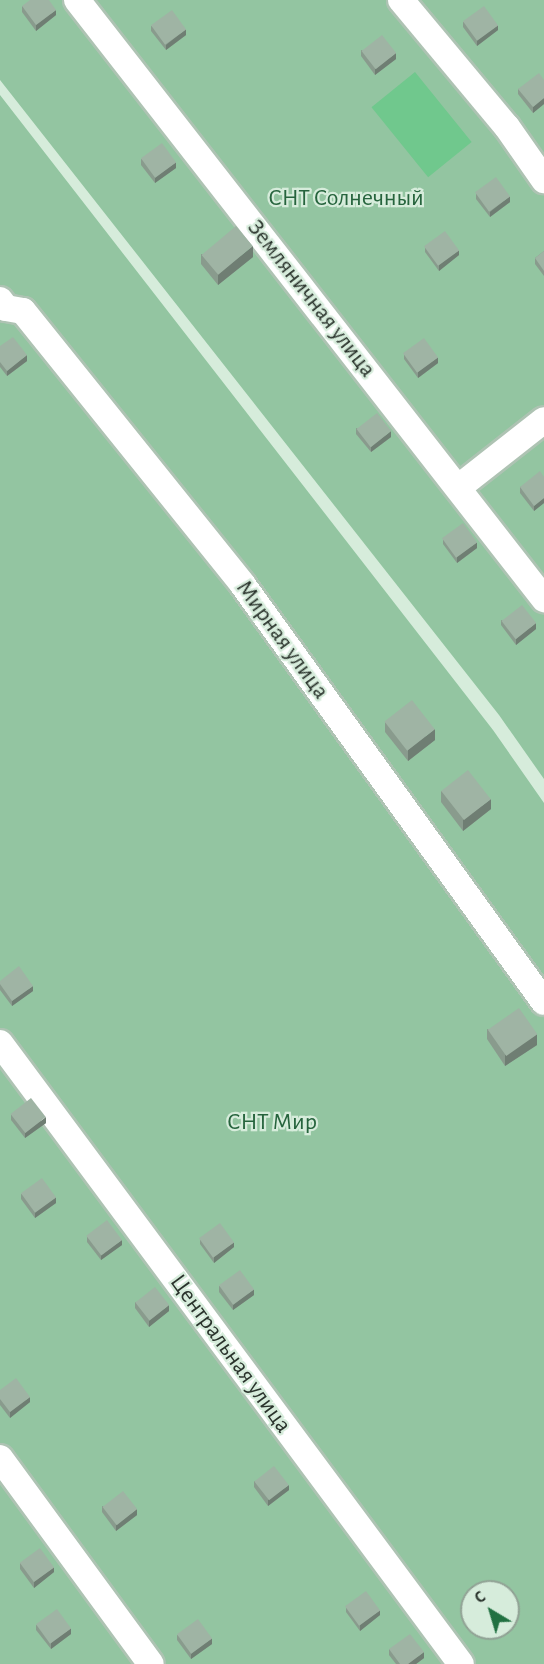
<!DOCTYPE html>
<html>
<head>
<meta charset="utf-8">
<style>
  body { margin:0 }
  #map { position:relative; width:544px; height:1664px; overflow:hidden; background:#d6ecdb; font-family:"Alegreya Sans",sans-serif }
  div>[style] { position:absolute }
  .green>* { inset:0; background:#93c5a1 }
  .water>* { inset:0; background:#70c88d; transform-origin:0 0 }
  .roads { filter:drop-shadow(2px 0 #aec3b3) drop-shadow(-2px 0 #aec3b3) drop-shadow(0 2px #aec3b3) drop-shadow(0 -2px #aec3b3) }
  .minor>* { height:26px; margin:-13px; padding:0 13px; transform-origin:13px; border-radius:13px; background:#fff }
  .wall>* { inset:0; background:#899b8d }
  .shaded-wall>* { inset:0; background:#6f7e73 }
  .building>* { inset:0; background:#9fb4a4; transform-origin:0 0 }
  span { translate:-50% -50%; white-space:nowrap; text-align:center; line-height:1.15; -webkit-text-stroke:4.5px #d6ecdb; paint-order:stroke }
  .park-label { font-size:24px; color:#26643d }
  .street-label { font-size:24px; color:#2a332c }
  .north { position:absolute; left:460px; top:1580px; width:60px; height:60px; box-sizing:border-box; background:#d6ecdb; border:2px solid #91a295; border-radius:50%; rotate:322deg; font-size:16px; font-weight:700; line-height:24px; text-align:center; color:#2a332c }
  .north::after { content:''; display:block; margin:auto; width:21px; height:27px; background:#217141; clip-path:polygon(50% 0,100% 100%,50% 72%,0 100%) }
</style>
</head>
<body>
<div id="map">
  <div class="green">
    <i style="clip-path:polygon(0 0,544px 0,544px 779px,499px 715px,0 80px)"></i>
    <i style="clip-path:polygon(evenodd,0 95px,493px 730px,544px 803px,544px 1664px,163px 1664px,0 1444px,0 95px,472px 1592px,508px 1592px,508px 1628px,472px 1628px,472px 1592px)"></i>
    <i style="clip-path:polygon(0 1452px,156px 1664px,0 1664px)"></i>
  </div>
  <div class="water">
    <i style="left:415px;top:72px;width:90px;height:56px;rotate:51deg"></i>
  </div>
  <div class="roads">
    <div class="minor">
      <i style="left:77px;top:0;width:760px;rotate:52.06deg"></i>
      <i style="left:401px;top:0;width:165px;rotate:50.2deg"></i>
      <i style="left:507px;top:127px;width:65px;rotate:55.1deg"></i>
      <i style="left:0;top:300px;width:10px;rotate:53deg"></i>
      <i style="left:6px;top:308px;width:17px;rotate:10deg"></i>
      <i style="left:23px;top:311px;width:351px;rotate:51.2deg"></i>
      <i style="left:243px;top:585px;width:514px;rotate:54.18deg"></i>
      <i style="left:459px;top:487px;width:108px;rotate:-38.2deg"></i>
      <i style="left:0;top:1043px;width:773px;rotate:53.41deg"></i>
      <i style="left:0;top:1458px;width:255px;rotate:53.8deg"></i>
    </div>
  </div>
  <div class="wall">
    <i style="clip-path:polygon(22px 6px,56px 15px,36px 31px,22px 12px)"></i>
    <i style="clip-path:polygon(463px 22px,498px 30px,477px 46px,463px 27px)"></i>
    <i style="clip-path:polygon(151px 26px,186px 35px,166px 50px,151px 31px)"></i>
    <i style="clip-path:polygon(361px 50px,396px 59px,375px 75px,361px 56px)"></i>
    <i style="clip-path:polygon(544px 80px,544px 104px,533px 113px,518px 94px,518px 89px)"></i>
    <i style="clip-path:polygon(141px 159px,176px 168px,155px 183px,141px 165px)"></i>
    <i style="clip-path:polygon(476px 193px,510px 202px,490px 217px,476px 199px)"></i>
    <i style="clip-path:polygon(425px 247px,459px 255px,439px 271px,425px 252px)"></i>
    <i style="clip-path:polygon(544px 251px,544px 276px,535px 264px,535px 258px)"></i>
    <i style="clip-path:polygon(201px 254px,253px 257px,218px 285px,201px 264px)"></i>
    <i style="clip-path:polygon(0 346px,27px 361px,7px 376px,0 367px)"></i>
    <i style="clip-path:polygon(404px 354px,438px 363px,418px 378px,404px 359px)"></i>
    <i style="clip-path:polygon(356px 428px,391px 437px,371px 452px,356px 434px)"></i>
    <i style="clip-path:polygon(544px 477px,544px 503px,534px 511px,520px 493px,520px 487px)"></i>
    <i style="clip-path:polygon(443px 539px,477px 548px,457px 563px,443px 544px)"></i>
    <i style="clip-path:polygon(501px 620px,536px 629px,516px 645px,501px 625px)"></i>
    <i style="clip-path:polygon(385px 722px,435px 740px,408px 761px,385px 732px)"></i>
    <i style="clip-path:polygon(441px 791px,491px 809px,463px 831px,441px 802px)"></i>
    <i style="clip-path:polygon(0 981px,33px 991px,12px 1006px,0 990px)"></i>
    <i style="clip-path:polygon(487px 1029px,537px 1045px,505px 1066px,487px 1039px)"></i>
    <i style="clip-path:polygon(11px 1114px,46px 1123px,25px 1138px,11px 1120px)"></i>
    <i style="clip-path:polygon(21px 1194px,56px 1203px,35px 1218px,21px 1199px)"></i>
    <i style="clip-path:polygon(87px 1236px,122px 1245px,101px 1260px,87px 1242px)"></i>
    <i style="clip-path:polygon(200px 1239px,234px 1247px,214px 1263px,200px 1244px)"></i>
    <i style="clip-path:polygon(219px 1286px,254px 1295px,233px 1310px,219px 1292px)"></i>
    <i style="clip-path:polygon(135px 1302px,169px 1311px,149px 1327px,135px 1308px)"></i>
    <i style="clip-path:polygon(0 1390px,30px 1402px,10px 1418px,0 1405px)"></i>
    <i style="clip-path:polygon(254px 1481px,289px 1490px,268px 1506px,254px 1487px)"></i>
    <i style="clip-path:polygon(102px 1506px,137px 1515px,116px 1531px,102px 1512px)"></i>
    <i style="clip-path:polygon(20px 1563px,54px 1572px,34px 1588px,20px 1569px)"></i>
    <i style="clip-path:polygon(346px 1607px,380px 1615px,360px 1631px,346px 1612px)"></i>
    <i style="clip-path:polygon(36px 1625px,71px 1634px,51px 1649px,36px 1630px)"></i>
    <i style="clip-path:polygon(177px 1635px,212px 1644px,191px 1659px,177px 1640px)"></i>
    <i style="clip-path:polygon(389px 1649px,424px 1658px,416px 1664px,396px 1664px,389px 1655px)"></i>
  </div>
  <div class="shaded-wall">
    <i style="clip-path:polygon(56px 10px,56px 15px,36px 31px,36px 25px)"></i>
    <i style="clip-path:polygon(498px 25px,498px 30px,477px 46px,477px 40px)"></i>
    <i style="clip-path:polygon(186px 29px,186px 35px,166px 50px,166px 45px)"></i>
    <i style="clip-path:polygon(396px 53px,396px 59px,375px 75px,375px 69px)"></i>
    <i style="clip-path:polygon(544px 98px,544px 104px,533px 113px,533px 107px)"></i>
    <i style="clip-path:polygon(176px 162px,176px 168px,155px 183px,155px 178px)"></i>
    <i style="clip-path:polygon(510px 196px,510px 202px,490px 217px,490px 212px)"></i>
    <i style="clip-path:polygon(253px 246px,253px 257px,218px 285px,218px 274px)"></i>
    <i style="clip-path:polygon(459px 250px,459px 255px,439px 271px,439px 265px)"></i>
    <i style="clip-path:polygon(27px 355px,27px 361px,7px 376px,7px 371px)"></i>
    <i style="clip-path:polygon(438px 357px,438px 363px,418px 378px,418px 372px)"></i>
    <i style="clip-path:polygon(391px 431px,391px 437px,371px 452px,371px 447px)"></i>
    <i style="clip-path:polygon(544px 498px,544px 503px,534px 511px,534px 506px)"></i>
    <i style="clip-path:polygon(477px 542px,477px 548px,457px 563px,457px 557px)"></i>
    <i style="clip-path:polygon(536px 623px,536px 629px,516px 645px,516px 639px)"></i>
    <i style="clip-path:polygon(435px 729px,435px 740px,408px 761px,408px 750px)"></i>
    <i style="clip-path:polygon(491px 799px,491px 809px,463px 831px,463px 820px)"></i>
    <i style="clip-path:polygon(33px 986px,33px 991px,12px 1006px,12px 1001px)"></i>
    <i style="clip-path:polygon(537px 1034px,537px 1045px,505px 1066px,505px 1055px)"></i>
    <i style="clip-path:polygon(46px 1117px,46px 1123px,25px 1138px,25px 1133px)"></i>
    <i style="clip-path:polygon(56px 1197px,56px 1203px,35px 1218px,35px 1212px)"></i>
    <i style="clip-path:polygon(122px 1240px,122px 1245px,101px 1260px,101px 1255px)"></i>
    <i style="clip-path:polygon(234px 1242px,234px 1247px,214px 1263px,214px 1257px)"></i>
    <i style="clip-path:polygon(254px 1289px,254px 1295px,233px 1310px,233px 1305px)"></i>
    <i style="clip-path:polygon(169px 1305px,169px 1311px,149px 1327px,149px 1321px)"></i>
    <i style="clip-path:polygon(30px 1397px,30px 1402px,10px 1418px,10px 1412px)"></i>
    <i style="clip-path:polygon(289px 1485px,289px 1490px,268px 1506px,268px 1500px)"></i>
    <i style="clip-path:polygon(137px 1509px,137px 1515px,116px 1531px,116px 1525px)"></i>
    <i style="clip-path:polygon(54px 1567px,54px 1572px,34px 1588px,34px 1582px)"></i>
    <i style="clip-path:polygon(380px 1610px,380px 1615px,360px 1631px,360px 1625px)"></i>
    <i style="clip-path:polygon(71px 1628px,71px 1634px,51px 1649px,51px 1643px)"></i>
    <i style="clip-path:polygon(212px 1638px,212px 1644px,191px 1659px,191px 1654px)"></i>
    <i style="clip-path:polygon(424px 1652px,424px 1658px,416px 1664px,408px 1664px)"></i>
  </div>
  <div class="building">
    <i style="clip-path:polygon(30px 0,49px 0,56px 10px,36px 25px,22px 6px)"></i>
    <i style="left:484px;top:6px;width:24px;height:26px;rotate:54deg"></i>
    <i style="left:172px;top:10px;width:24px;height:26px;rotate:54deg"></i>
    <i style="left:382px;top:35px;width:23px;height:26px;rotate:52deg"></i>
    <i style="clip-path:polygon(539px 73px,544px 80px,544px 98px,533px 107px,518px 89px)"></i>
    <i style="left:162px;top:143px;width:24px;height:26px;rotate:54deg"></i>
    <i style="left:496px;top:177px;width:24px;height:26px;rotate:54deg"></i>
    <i style="left:236px;top:226px;width:26px;height:45px;rotate:50deg"></i>
    <i style="left:445px;top:231px;width:24px;height:26px;rotate:54deg"></i>
    <i style="clip-path:polygon(544px 251px,544px 271px,535px 258px)"></i>
    <i style="clip-path:polygon(13px 337px,27px 355px,7px 371px,0 362px,0 346px)"></i>
    <i style="left:424px;top:338px;width:24px;height:26px;rotate:54deg"></i>
    <i style="left:377px;top:413px;width:23px;height:26px;rotate:52deg"></i>
    <i style="clip-path:polygon(540px 471px,544px 477px,544px 498px,534px 506px,520px 487px)"></i>
    <i style="left:463px;top:523px;width:24px;height:26px;rotate:54deg"></i>
    <i style="left:522px;top:605px;width:23px;height:26px;rotate:52deg"></i>
    <i style="left:412px;top:700px;width:37px;height:35px;rotate:52deg"></i>
    <i style="left:468px;top:770px;width:37px;height:34px;rotate:52deg"></i>
    <i style="clip-path:polygon(19px 966px,33px 986px,12px 1001px,0 984px,0 981px)"></i>
    <i style="left:519px;top:1008px;width:32px;height:38px;rotate:55deg"></i>
    <i style="left:31px;top:1098px;width:24px;height:26px;rotate:52deg"></i>
    <i style="left:42px;top:1178px;width:24px;height:26px;rotate:54deg"></i>
    <i style="left:107px;top:1220px;width:25px;height:26px;rotate:53deg"></i>
    <i style="left:220px;top:1223px;width:24px;height:26px;rotate:54deg"></i>
    <i style="left:240px;top:1270px;width:24px;height:26px;rotate:54deg"></i>
    <i style="left:155px;top:1287px;width:23px;height:25px;rotate:52deg"></i>
    <i style="clip-path:polygon(16px 1378px,30px 1397px,10px 1412px,0 1399px,0 1390px)"></i>
    <i style="left:274px;top:1466px;width:24px;height:25px;rotate:52deg"></i>
    <i style="left:123px;top:1491px;width:23px;height:26px;rotate:52deg"></i>
    <i style="left:40px;top:1548px;width:24px;height:25px;rotate:54deg"></i>
    <i style="left:366px;top:1591px;width:24px;height:26px;rotate:54deg"></i>
    <i style="left:57px;top:1609px;width:24px;height:26px;rotate:54deg"></i>
    <i style="left:198px;top:1619px;width:24px;height:26px;rotate:54deg"></i>
    <i style="clip-path:polygon(410px 1634px,424px 1652px,408px 1664px,400px 1664px,389px 1649px)"></i>
  </div>
  <div class="park-label">
    <span style="left:346px;top:199px">СНТ Солнечный</span>
    <span style="left:272px;top:1123px">СНТ Мир</span>
  </div>
  <div class="street-label">
    <span style="left:311px;top:299px;rotate:52deg">Земляничная улица</span>
    <span style="left:282px;top:640px;rotate:54deg">Мирная улица</span>
    <span style="left:230px;top:1354px;rotate:54deg">Центральная улица</span>
  </div>
  <div class="north">С</div>
</div>
</body>
</html>
